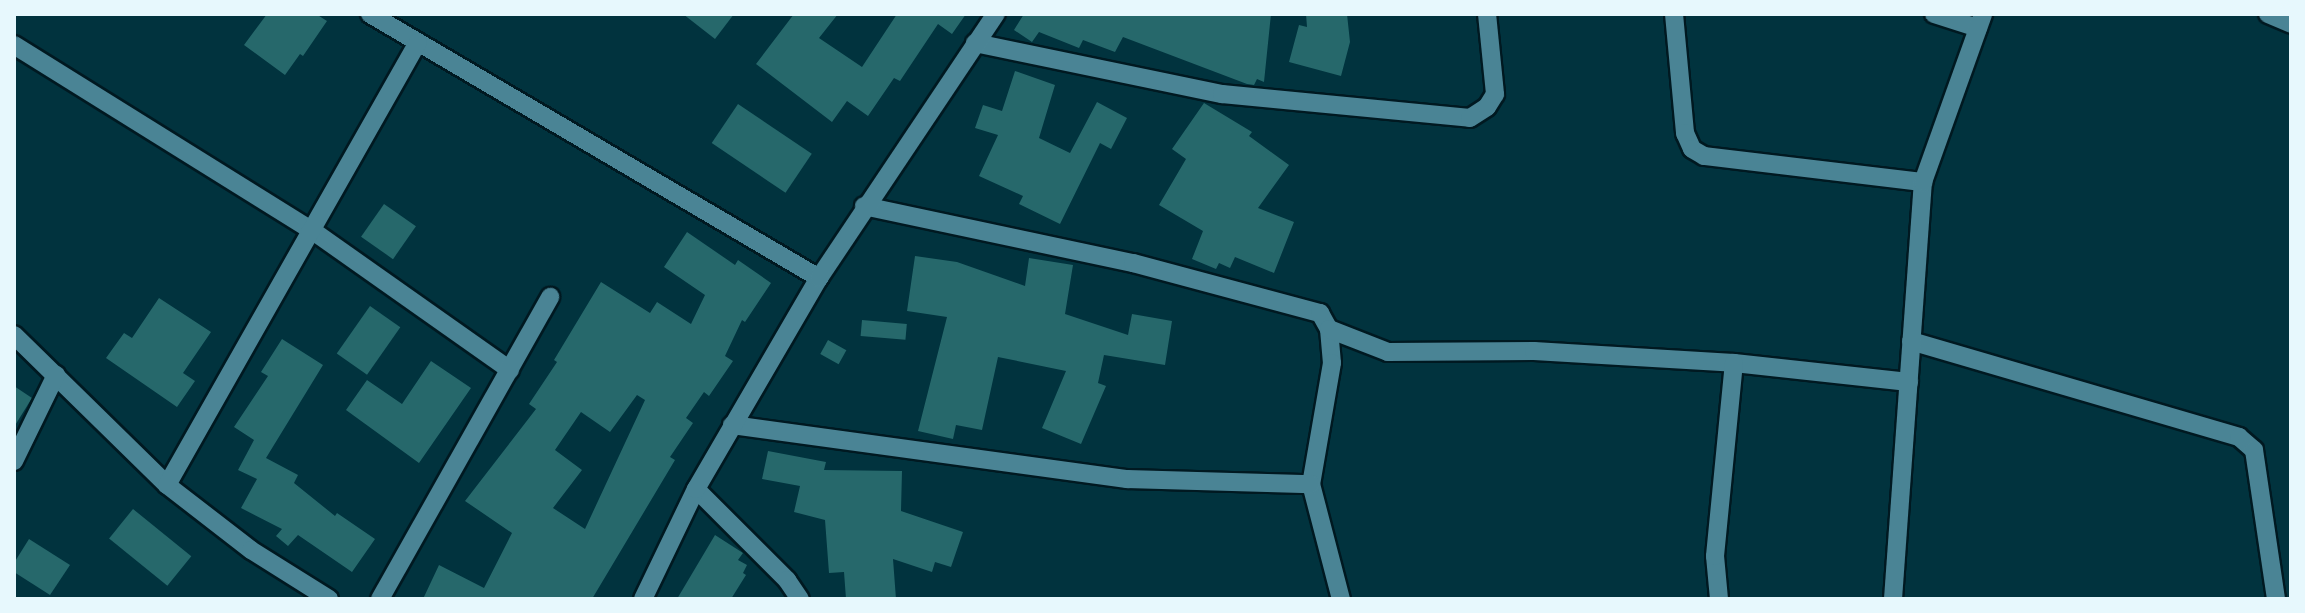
<!DOCTYPE html>
<html>
<head>
<meta charset="utf-8">
<style>
  body { margin:0 }
  #map { position:relative; width:2305px; height:613px; overflow:hidden; background:#01333e; font-family:Overpass,sans-serif }
  div>[style] { position:absolute }
  .building>* { inset:0; background:#26686b; transform-origin:0 0 }
  .roads { filter:drop-shadow(2px 0 #001921) drop-shadow(-2px 0 #001921) drop-shadow(0 2px #001921) drop-shadow(0 -2px #001921) }
  .minor>* { height:18px; margin:-9px; padding:0 9px; transform-origin:9px; border-radius:9px; background:#4a8495 }
  span { translate:-50% -50%; white-space:nowrap; text-align:center; line-height:1.15; -webkit-text-stroke:6px #072830; paint-order:stroke }
  .frame { position:absolute; inset:0; border:16px solid #e7f8fd; pointer-events:none }
</style>
</head>
<body>
<div id="map">
  <div class="building">
    <i style="clip-path:polygon(267px 14px,316px 14px,327px 21px,303px 56px,300px 54px,285px 75px,244px 45px)"></i>
    <i style="clip-path:polygon(683px 14px,734px 14px,715px 39px)"></i>
    <i style="clip-path:polygon(794px 14px,838px 14px,819px 38px,862px 67px,897px 14px,966px 14px,952px 34px,938px 24px,900px 81px,894px 78px,868px 116px,847px 101px,832px 122px,756px 64px)"></i>
    <i style="clip-path:polygon(1024px 14px,1271px 14px,1264px 82px,1257px 79px,1254px 85px,1247px 84px,1123px 37px,1115px 52px,1083px 40px,1079px 48px,1039px 32px,1032px 42px,1014px 30px)"></i>
    <i style="clip-path:polygon(1306px 14px,1347px 14px,1350px 42px,1341px 76px,1289px 62px,1299px 25px,1307px 27px)"></i>
    <i style="clip-path:polygon(1015px 71px,1055px 85px,1039px 138px,1070px 153px,1097px 102px,1127px 118px,1111px 149px,1100px 143px,1060px 224px,1019px 204px,1023px 196px,979px 176px,998px 135px,975px 128px,983px 105px,1002px 111px)"></i>
    <i style="clip-path:polygon(1204px 103px,1252px 132px,1249px 136px,1289px 165px,1258px 208px,1294px 222px,1274px 273px,1235px 257px,1230px 268px,1219px 263px,1216px 269px,1192px 259px,1203px 231px,1159px 205px,1186px 159px,1172px 149px)"></i>
    <i style="left:738px;top:104px;width:89px;height:47px;rotate:34deg"></i>
    <i style="left:384px;top:204px;width:39px;height:40px;rotate:35deg"></i>
    <i style="clip-path:polygon(evenodd,687px 232px,735px 265px,738px 260px,771px 283px,745px 322px,742px 320px,725px 356px,733px 361px,709px 396px,704px 392px,686px 418px,693px 423px,670px 457px,675px 460px,592px 599px,423px 599px,439px 565px,484px 588px,512px 533px,465px 501px,536px 409px,529px 404px,557px 362px,554px 360px,601px 282px,650px 313px,657px 302px,691px 324px,705px 295px,664px 267px,687px 232px,637px 395px,645px 400px,585px 529px,553px 508px,582px 470px,555px 450px,581px 412px,610px 432px,637px 395px)"></i>
    <i style="clip-path:polygon(915px 256px,957px 262px,1025px 286px,1029px 258px,1073px 265px,1065px 314px,1128px 335px,1132px 314px,1172px 321px,1165px 365px,1104px 355px,1098px 383px,1106px 386px,1081px 444px,1042px 428px,1066px 371px,998px 357px,982px 430px,956px 425px,953px 439px,918px 431px,947px 317px,907px 311px)"></i>
    <i style="clip-path:polygon(159px 298px,211px 332px,183px 373px,195px 381px,177px 407px,106px 358px,124px 333px,132px 338px)"></i>
    <i style="left:370px;top:306px;width:37px;height:58px;rotate:35deg"></i>
    <i style="left:862px;top:320px;width:45px;height:16px;rotate:5deg"></i>
    <i style="clip-path:polygon(282px 339px,323px 365px,266px 458px,298px 475px,294px 483px,335px 516px,337px 513px,375px 539px,352px 572px,298px 535px,288px 546px,276px 536px,282px 529px,241px 508px,257px 479px,238px 470px,254px 440px,234px 427px,268px 376px,261px 372px)"></i>
    <i style="left:828px;top:340px;width:21px;height:16px;rotate:29deg"></i>
    <i style="clip-path:polygon(431px 361px,471px 388px,419px 463px,346px 410px,367px 380px,402px 404px)"></i>
    <i style="clip-path:polygon(14px 386px,32px 398px,14px 427px)"></i>
    <i style="clip-path:polygon(768px 451px,826px 462px,824px 470px,902px 471px,901px 511px,963px 532px,951px 567px,935px 562px,932px 572px,893px 559px,896px 599px,846px 599px,844px 572px,829px 573px,825px 520px,794px 512px,800px 486px,762px 479px)"></i>
    <i style="left:133px;top:509px;width:75px;height:38px;rotate:39deg"></i>
    <i style="clip-path:polygon(715px 535px,743px 553px,738px 560px,747px 565px,743px 573px,746px 575px,731px 599px,677px 599px)"></i>
    <i style="clip-path:polygon(29px 539px,70px 565px,50px 595px,14px 572px,14px 563px)"></i>
  </div>
  <div class="roads">
    <div class="minor">
      <i style="left:370px;top:14px;width:521px;rotate:30.45deg"></i>
      <i style="left:1674px;top:14px;width:120px;rotate:84.7deg"></i>
      <i style="left:1685px;top:133px;width:17px;rotate:66deg"></i>
      <i style="left:1692px;top:149px;width:14px;rotate:30deg"></i>
      <i style="left:1704px;top:156px;width:221px;rotate:6.8deg"></i>
      <i style="left:1934px;top:14px;width:46px;rotate:17.7deg"></i>
      <i style="left:2268px;top:14px;width:25px;rotate:23deg"></i>
      <i style="left:975px;top:43px;width:252px;rotate:11.7deg"></i>
      <i style="left:1222px;top:94px;width:249px;rotate:5.5deg"></i>
      <i style="left:1470px;top:118px;width:20px;rotate:-33deg"></i>
      <i style="left:1487px;top:107px;width:15px;rotate:-58deg"></i>
      <i style="left:1495px;top:94px;width:80px;rotate:-95.7deg"></i>
      <i style="left:14px;top:45px;width:352px;rotate:31.9deg"></i>
      <i style="left:313px;top:231px;width:241px;rotate:35.2deg"></i>
      <i style="left:864px;top:206px;width:275px;rotate:12deg"></i>
      <i style="left:1133px;top:263px;width:194px;rotate:15deg"></i>
      <i style="left:1320px;top:313px;width:18px;rotate:61deg"></i>
      <i style="left:1329px;top:329px;width:34px;rotate:85deg"></i>
      <i style="left:1332px;top:363px;width:123px;rotate:99.8deg"></i>
      <i style="left:1311px;top:484px;width:119px;rotate:75.4deg"></i>
      <i style="left:1329px;top:329px;width:63px;rotate:21.3deg"></i>
      <i style="left:1388px;top:352px;width:146px;rotate:-0.4deg"></i>
      <i style="left:1534px;top:351px;width:200px;rotate:3.4deg"></i>
      <i style="left:1734px;top:363px;width:176px;rotate:6.2deg"></i>
      <i style="left:14px;top:335px;width:214px;rotate:44.4deg"></i>
      <i style="left:167px;top:485px;width:106px;rotate:37.7deg"></i>
      <i style="left:251px;top:550px;width:92px;rotate:32.1deg"></i>
      <i style="left:1911px;top:341px;width:342px;rotate:16.3deg"></i>
      <i style="left:2239px;top:437px;width:20px;rotate:41deg"></i>
      <i style="left:2254px;top:450px;width:151px;rotate:81.6deg"></i>
      <i style="left:732px;top:425px;width:399px;rotate:7.8deg"></i>
      <i style="left:1127px;top:479px;width:184px;rotate:1.6deg"></i>
      <i style="left:14px;top:461px;width:96px;rotate:-64deg"></i>
      <i style="left:167px;top:485px;width:509px;rotate:-60.46deg"></i>
      <i style="left:696px;top:489px;width:129px;rotate:45deg"></i>
      <i style="left:787px;top:580px;width:23px;rotate:56deg"></i>
      <i style="left:380px;top:599px;width:347px;rotate:-60.6deg"></i>
      <i style="left:643px;top:599px;width:122px;rotate:-64.3deg"></i>
      <i style="left:696px;top:489px;width:244px;rotate:-59.8deg"></i>
      <i style="left:819px;top:278px;width:318px;rotate:-56.2deg"></i>
      <i style="left:1719px;top:599px;width:43px;rotate:-95.3deg"></i>
      <i style="left:1715px;top:556px;width:194px;rotate:-84.4deg"></i>
      <i style="left:1893px;top:599px;width:418px;rotate:-85.9deg"></i>
      <i style="left:1923px;top:182px;width:178px;rotate:-70.3deg"></i>
    </div>
  </div>
  <div class="frame"></div>
</div>
</body>
</html>
